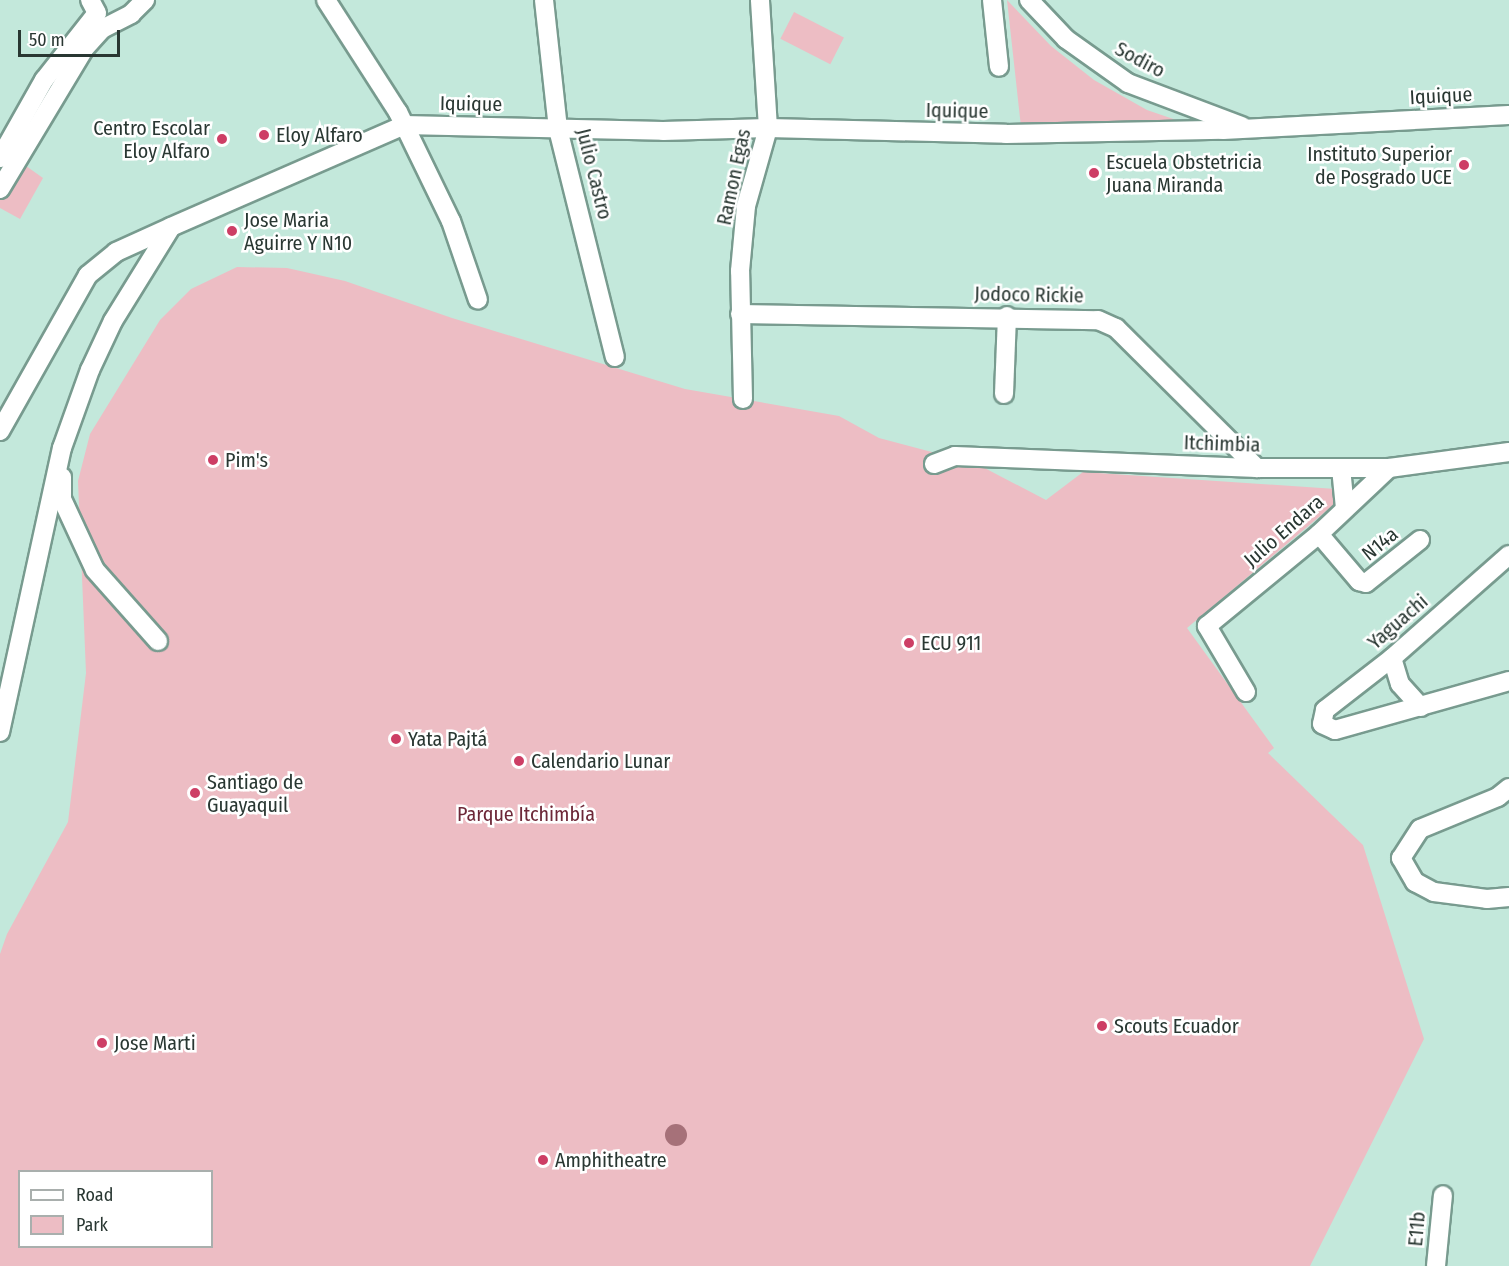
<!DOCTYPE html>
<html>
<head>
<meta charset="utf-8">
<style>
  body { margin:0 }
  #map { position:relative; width:1509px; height:1266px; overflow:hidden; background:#c3e8db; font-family:"Fira Sans Condensed",sans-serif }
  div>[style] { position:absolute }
  .green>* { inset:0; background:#edbdc4; transform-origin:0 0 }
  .water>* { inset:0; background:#a67179 }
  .round { border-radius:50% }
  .roads { filter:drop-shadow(2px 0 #789b8f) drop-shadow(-2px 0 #789b8f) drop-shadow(0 2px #789b8f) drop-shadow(0 -2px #789b8f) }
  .minor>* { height:18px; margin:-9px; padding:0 9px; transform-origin:9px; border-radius:9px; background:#fff }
  .dots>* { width:16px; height:16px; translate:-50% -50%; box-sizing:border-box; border:3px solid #fff; border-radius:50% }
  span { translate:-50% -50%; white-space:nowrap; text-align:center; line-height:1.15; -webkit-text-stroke:5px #fff; paint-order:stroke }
  .street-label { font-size:20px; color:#293732 }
  .poi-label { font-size:20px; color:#293732 }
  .right { translate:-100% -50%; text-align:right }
  .left { translate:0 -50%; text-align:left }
  .park-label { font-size:20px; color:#6d2838 }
  .legend { position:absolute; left:18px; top:1170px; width:195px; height:78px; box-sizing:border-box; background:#fff; border:2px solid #a9afad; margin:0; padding:8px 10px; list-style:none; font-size:18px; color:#293732 }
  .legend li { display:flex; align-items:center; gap:12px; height:30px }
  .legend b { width:30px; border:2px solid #a9afad }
  .scale { position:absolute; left:18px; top:30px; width:102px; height:27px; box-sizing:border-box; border:3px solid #293732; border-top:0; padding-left:8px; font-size:18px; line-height:21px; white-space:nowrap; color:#293732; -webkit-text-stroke:4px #fff; paint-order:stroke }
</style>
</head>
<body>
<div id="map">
  <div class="green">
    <i style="clip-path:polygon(1007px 0,1051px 46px,1094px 80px,1147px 110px,1185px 123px,1021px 127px)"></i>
    <i style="left:794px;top:12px;width:56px;height:30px;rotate:27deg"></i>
    <i style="clip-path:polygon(19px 161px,43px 178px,20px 219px,0 208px,0 196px)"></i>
    <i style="clip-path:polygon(evenodd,237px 267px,287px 268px,345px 281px,452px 318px,685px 389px,839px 416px,879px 438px,977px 464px,1046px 500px,1083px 472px,1336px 489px,1338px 501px,1187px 628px,1274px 748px,1268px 753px,1363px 845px,1424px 1039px,1310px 1266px,0 1266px,0 954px,7px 934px,68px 822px,86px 673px,78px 481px,90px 434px,160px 320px,191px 289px,237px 267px,20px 1172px,212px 1172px,212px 1246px,20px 1246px,20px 1172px)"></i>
  </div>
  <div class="water">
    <i class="round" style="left:665px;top:1124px;width:22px;height:22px"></i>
  </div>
  <div class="roads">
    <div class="minor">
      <i style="left:326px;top:0;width:133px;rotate:57.3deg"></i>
      <i style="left:398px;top:112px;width:121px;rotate:64.1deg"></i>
      <i style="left:451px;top:221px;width:83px;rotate:71.1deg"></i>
      <i style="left:544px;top:0;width:130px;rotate:83.8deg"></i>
      <i style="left:558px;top:129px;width:235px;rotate:76deg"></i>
      <i style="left:992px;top:0;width:67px;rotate:84deg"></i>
      <i style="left:1029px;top:0;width:54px;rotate:46.5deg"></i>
      <i style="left:1066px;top:39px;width:76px;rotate:35.4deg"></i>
      <i style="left:1128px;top:83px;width:122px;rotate:20.7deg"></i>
      <i style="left:0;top:158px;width:90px;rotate:-60.6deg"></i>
      <i style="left:44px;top:80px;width:85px;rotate:-51.7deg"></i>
      <i style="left:97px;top:13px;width:15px;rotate:-118deg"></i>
      <i style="left:0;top:189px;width:163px;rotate:-59deg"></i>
      <i style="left:84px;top:49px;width:27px;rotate:-48deg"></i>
      <i style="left:102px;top:29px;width:33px;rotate:-27deg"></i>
      <i style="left:131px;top:14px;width:20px;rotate:-45deg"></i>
      <i style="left:740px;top:314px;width:358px;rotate:1deg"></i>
      <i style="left:1098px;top:320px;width:20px;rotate:24deg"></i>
      <i style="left:1116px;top:328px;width:199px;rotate:44.8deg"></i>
      <i style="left:1004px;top:394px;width:78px;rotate:-87.8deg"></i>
      <i style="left:743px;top:399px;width:128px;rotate:-91.3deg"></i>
      <i style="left:740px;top:271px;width:65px;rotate:-84.7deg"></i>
      <i style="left:746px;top:206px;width:81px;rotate:-74.2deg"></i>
      <i style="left:768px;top:128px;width:128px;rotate:-93.6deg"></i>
      <i style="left:0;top:431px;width:179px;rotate:-60.6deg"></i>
      <i style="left:88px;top:275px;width:36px;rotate:-39deg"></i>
      <i style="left:116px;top:252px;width:60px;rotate:-24.4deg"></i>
      <i style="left:934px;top:464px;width:22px;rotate:-21deg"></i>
      <i style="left:955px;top:456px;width:302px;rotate:2.3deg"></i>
      <i style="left:1257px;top:468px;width:132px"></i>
      <i style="left:1389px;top:468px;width:121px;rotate:-7.6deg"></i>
      <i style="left:1341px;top:468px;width:40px;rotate:84.3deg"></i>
      <i style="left:62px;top:477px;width:22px;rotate:90deg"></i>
      <i style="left:62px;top:499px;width:78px;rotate:65.1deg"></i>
      <i style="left:95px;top:570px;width:95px;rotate:48.4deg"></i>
      <i style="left:1319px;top:534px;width:62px;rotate:49.6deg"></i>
      <i style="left:1359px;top:581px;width:7px;rotate:16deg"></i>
      <i style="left:1366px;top:583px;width:69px;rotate:-38.5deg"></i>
      <i style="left:1509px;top:555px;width:156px;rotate:138.6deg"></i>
      <i style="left:1392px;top:658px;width:85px;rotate:142.2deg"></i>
      <i style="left:1325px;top:710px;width:14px;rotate:102deg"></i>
      <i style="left:1322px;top:724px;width:14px;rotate:25deg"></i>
      <i style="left:1335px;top:730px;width:181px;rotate:-15.7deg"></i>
      <i style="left:1392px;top:658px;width:27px;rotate:73deg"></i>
      <i style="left:1400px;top:684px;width:31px;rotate:48deg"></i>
      <i style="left:1246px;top:692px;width:77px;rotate:-120.6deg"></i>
      <i style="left:1207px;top:626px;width:145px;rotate:-39.4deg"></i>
      <i style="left:1319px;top:534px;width:96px;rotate:-43.3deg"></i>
      <i style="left:0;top:732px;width:291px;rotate:-77.7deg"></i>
      <i style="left:62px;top:448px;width:83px;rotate:-70.3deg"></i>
      <i style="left:90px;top:370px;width:54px;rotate:-64.9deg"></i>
      <i style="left:113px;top:321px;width:110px;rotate:-58.3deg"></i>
      <i style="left:171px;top:227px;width:254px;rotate:-23.6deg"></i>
      <i style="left:404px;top:125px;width:259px;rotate:1.3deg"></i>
      <i style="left:663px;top:131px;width:105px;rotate:-1.6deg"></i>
      <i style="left:768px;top:128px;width:238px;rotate:1.4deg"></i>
      <i style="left:1006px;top:134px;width:217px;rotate:-1.1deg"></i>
      <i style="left:1223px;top:130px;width:286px;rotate:-3deg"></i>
      <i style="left:1509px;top:788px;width:14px;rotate:141deg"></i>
      <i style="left:1498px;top:797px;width:84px;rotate:157.7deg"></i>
      <i style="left:1420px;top:829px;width:35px;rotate:123deg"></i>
      <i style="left:1401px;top:858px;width:28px;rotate:60deg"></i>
      <i style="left:1415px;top:882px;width:21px;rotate:28deg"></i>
      <i style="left:1434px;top:892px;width:53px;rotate:7.5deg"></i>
      <i style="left:1487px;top:899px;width:22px;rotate:-5deg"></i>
      <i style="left:1436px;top:1266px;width:71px;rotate:-84.4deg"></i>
    </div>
  </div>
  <div class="dots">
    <i style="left:264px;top:135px;background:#cd3e65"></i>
    <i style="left:222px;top:139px;background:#cd3e65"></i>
    <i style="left:1464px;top:165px;background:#cd3e65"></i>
    <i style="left:1094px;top:173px;background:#cd3e65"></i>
    <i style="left:232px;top:231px;background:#cd3e65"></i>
    <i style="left:213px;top:460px;background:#cd3e65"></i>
    <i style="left:909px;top:643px;background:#cd3e65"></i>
    <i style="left:396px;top:739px;background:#cd3e65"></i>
    <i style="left:519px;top:761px;background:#cd3e65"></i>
    <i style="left:195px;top:793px;background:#cd3e65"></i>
    <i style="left:1102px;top:1026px;background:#cd3e65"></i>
    <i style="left:102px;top:1043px;background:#cd3e65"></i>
    <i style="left:543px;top:1160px;background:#cd3e65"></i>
  </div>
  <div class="street-label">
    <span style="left:1140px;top:60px;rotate:28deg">Sodiro</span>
    <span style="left:1441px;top:96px;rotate:-3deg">Iquique</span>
    <span style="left:471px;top:104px;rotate:1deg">Iquique</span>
    <span style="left:957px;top:111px;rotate:1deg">Iquique</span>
    <span style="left:594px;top:174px;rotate:76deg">Julio Castro</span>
    <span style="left:734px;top:177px;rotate:-78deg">Ramon Egas</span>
    <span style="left:1029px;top:295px;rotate:1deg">Jodoco Rickie</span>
    <span style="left:1222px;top:444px;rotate:2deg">Itchimbia</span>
    <span style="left:1284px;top:531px;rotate:-41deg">Julio Endara</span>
    <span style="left:1380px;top:544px;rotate:-39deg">N14a</span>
    <span style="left:1398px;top:622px;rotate:-41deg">Yaguachi</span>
    <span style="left:1417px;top:1229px;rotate:-85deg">E11b</span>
  </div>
  <div class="poi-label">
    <span class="right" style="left:210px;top:140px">Centro Escolar<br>Eloy Alfaro</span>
    <span class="left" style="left:276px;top:135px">Eloy Alfaro</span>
    <span class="right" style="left:1452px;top:166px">Instituto Superior<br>de Posgrado UCE</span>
    <span class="left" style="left:1106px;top:174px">Escuela Obstetricia<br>Juana Miranda</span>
    <span class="left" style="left:244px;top:232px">Jose Maria<br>Aguirre Y N10</span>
    <span class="left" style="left:225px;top:460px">Pim's</span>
    <span class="left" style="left:921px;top:643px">ECU 911</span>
    <span class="left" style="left:408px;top:739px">Yata Pajtá</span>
    <span class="left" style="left:531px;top:761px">Calendario Lunar</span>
    <span class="left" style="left:207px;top:794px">Santiago de<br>Guayaquil</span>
    <span class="left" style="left:1114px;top:1026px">Scouts Ecuador</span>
    <span class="left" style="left:114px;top:1043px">Jose Marti</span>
    <span class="left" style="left:555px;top:1160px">Amphitheatre</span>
  </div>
  <div class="park-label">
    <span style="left:526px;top:814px">Parque Itchimbía</span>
  </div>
  <ul class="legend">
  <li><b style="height:8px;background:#fff"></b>Road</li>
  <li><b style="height:16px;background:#edbdc4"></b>Park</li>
  </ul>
  <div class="scale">50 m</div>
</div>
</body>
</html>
